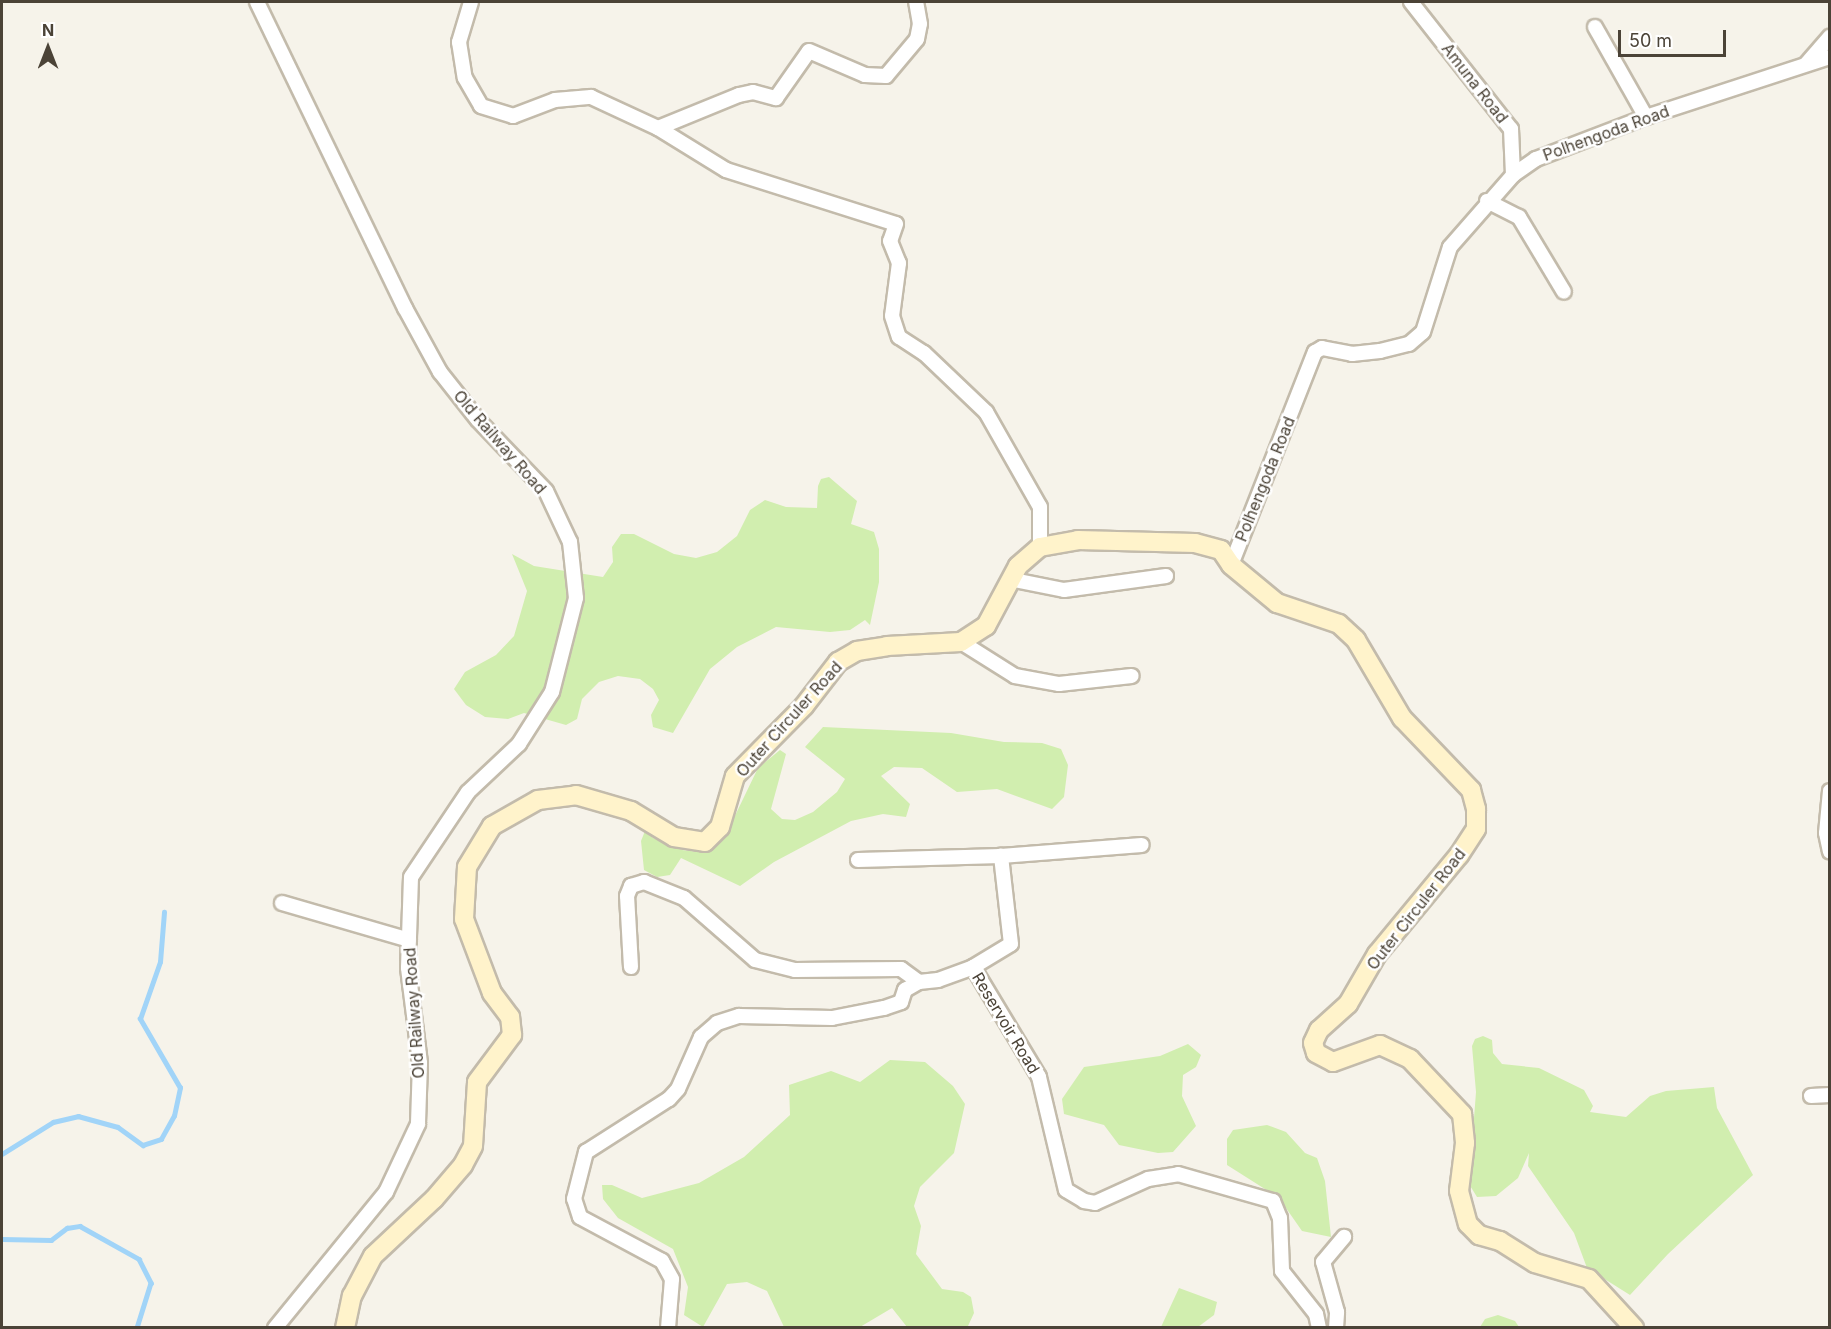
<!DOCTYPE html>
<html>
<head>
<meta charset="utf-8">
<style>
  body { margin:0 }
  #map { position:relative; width:1831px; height:1329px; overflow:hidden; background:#f6f3ea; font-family:Inter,sans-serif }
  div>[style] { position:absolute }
  .green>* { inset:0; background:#d1eeaf }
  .stream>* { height:4.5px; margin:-2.25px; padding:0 2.25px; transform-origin:2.25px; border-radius:2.25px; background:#a1d4f8 }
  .roads { filter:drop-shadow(2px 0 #c3bbab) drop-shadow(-2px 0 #c3bbab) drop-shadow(0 2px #c3bbab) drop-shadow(0 -2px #c3bbab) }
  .street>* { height:14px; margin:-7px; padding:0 7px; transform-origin:7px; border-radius:7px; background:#fff }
  .secondary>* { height:18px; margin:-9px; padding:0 9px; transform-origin:9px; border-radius:9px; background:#fff3cb }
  span { translate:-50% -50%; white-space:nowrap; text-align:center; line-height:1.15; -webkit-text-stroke:5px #fff; paint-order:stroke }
  .street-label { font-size:16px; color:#4b4337 }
  .frame { position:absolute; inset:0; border:3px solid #4b4337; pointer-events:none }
  .north { position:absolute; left:18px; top:18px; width:60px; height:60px; -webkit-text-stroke:4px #fff; paint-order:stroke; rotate:0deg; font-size:16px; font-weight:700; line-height:24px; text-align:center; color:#4b4337 }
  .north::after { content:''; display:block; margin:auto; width:21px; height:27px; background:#4b4337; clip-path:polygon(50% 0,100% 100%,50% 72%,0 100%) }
  .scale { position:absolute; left:1618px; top:30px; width:108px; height:27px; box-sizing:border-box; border:3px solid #4b4337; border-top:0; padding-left:8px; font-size:18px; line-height:21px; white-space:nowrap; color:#4b4337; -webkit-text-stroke:4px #fff; paint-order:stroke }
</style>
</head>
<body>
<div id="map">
  <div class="green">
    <i style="clip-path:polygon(829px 477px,857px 501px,851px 524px,874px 532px,879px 549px,879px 582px,870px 625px,865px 620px,850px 630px,830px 632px,776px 627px,737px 647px,710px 669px,673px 733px,653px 727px,651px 715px,659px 700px,653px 689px,640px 679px,618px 676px,599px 682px,582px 699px,577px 719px,566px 725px,524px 713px,508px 719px,485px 717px,466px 705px,454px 689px,465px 672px,496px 655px,514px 636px,527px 591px,512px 554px,534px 566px,603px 577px,613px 562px,612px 547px,621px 534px,634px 534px,674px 554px,696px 558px,717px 552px,737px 536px,750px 510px,765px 500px,786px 507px,817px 508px,818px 486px,821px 479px)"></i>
    <i style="clip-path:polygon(823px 727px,951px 733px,1004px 742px,1042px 743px,1061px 749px,1068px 765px,1064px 797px,1052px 809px,997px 789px,957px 792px,922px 768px,894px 767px,881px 776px,910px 804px,906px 817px,883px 814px,851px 821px,774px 862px,740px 886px,681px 858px,670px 875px,657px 877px,644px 870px,641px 841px,645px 831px,653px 838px,682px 850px,699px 852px,714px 846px,730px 826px,758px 768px,780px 750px,786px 754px,771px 809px,782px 819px,795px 820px,813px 812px,837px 792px,845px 779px,805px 747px)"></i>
    <i style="clip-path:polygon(1483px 1036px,1492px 1040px,1493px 1053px,1502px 1064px,1539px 1068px,1584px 1090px,1593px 1106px,1590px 1112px,1626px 1117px,1650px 1096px,1666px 1091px,1714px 1087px,1717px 1108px,1753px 1175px,1668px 1254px,1630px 1295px,1587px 1268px,1574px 1233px,1528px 1166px,1529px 1153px,1518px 1178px,1496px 1196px,1477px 1197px,1469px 1184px,1476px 1092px,1472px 1046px,1475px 1039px)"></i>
    <i style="clip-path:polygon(1188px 1044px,1201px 1055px,1196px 1067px,1183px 1075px,1182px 1096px,1196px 1126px,1173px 1152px,1158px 1153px,1119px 1145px,1104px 1125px,1064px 1114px,1062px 1099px,1084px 1067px,1160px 1056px)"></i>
    <i style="clip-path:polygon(890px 1060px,925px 1062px,953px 1086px,965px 1104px,954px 1153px,920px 1187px,914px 1206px,921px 1226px,916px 1254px,942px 1289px,963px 1292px,971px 1297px,974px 1313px,968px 1326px,907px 1327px,892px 1308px,860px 1327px,784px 1327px,767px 1291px,747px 1282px,727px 1284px,703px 1327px,684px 1315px,688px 1287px,673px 1249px,618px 1218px,603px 1199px,602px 1185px,612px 1185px,642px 1198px,699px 1183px,744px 1157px,790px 1115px,789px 1085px,831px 1071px,860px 1082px)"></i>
    <i style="clip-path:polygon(1267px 1125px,1286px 1132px,1305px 1153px,1317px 1158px,1325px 1181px,1331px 1237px,1302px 1231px,1279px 1198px,1227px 1165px,1227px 1139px,1233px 1130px)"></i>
    <i style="clip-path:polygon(1179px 1288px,1217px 1302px,1214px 1315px,1198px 1327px,1161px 1327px)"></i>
    <i style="clip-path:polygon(1498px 1315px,1515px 1321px,1519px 1327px,1480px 1327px,1485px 1319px)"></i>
  </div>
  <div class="stream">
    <i style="left:2px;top:1154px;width:60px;rotate:-32.1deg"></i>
    <i style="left:53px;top:1122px;width:26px;rotate:-13deg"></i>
    <i style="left:78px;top:1116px;width:41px;rotate:15.4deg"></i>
    <i style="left:118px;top:1127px;width:31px;rotate:36deg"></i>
    <i style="left:143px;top:1145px;width:19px;rotate:-18deg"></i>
    <i style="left:161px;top:1139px;width:26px;rotate:-61deg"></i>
    <i style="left:174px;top:1116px;width:29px;rotate:-78deg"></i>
    <i style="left:180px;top:1088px;width:80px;rotate:-120.1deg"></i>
    <i style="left:140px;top:1019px;width:60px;rotate:-70.7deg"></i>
    <i style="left:160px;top:962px;width:50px;rotate:-85.4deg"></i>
    <i style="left:2px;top:1239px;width:49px;rotate:1.2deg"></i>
    <i style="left:51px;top:1240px;width:20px;rotate:-37deg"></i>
    <i style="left:67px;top:1228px;width:13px;rotate:-9deg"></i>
    <i style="left:80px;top:1226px;width:68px;rotate:29.2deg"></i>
    <i style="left:139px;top:1259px;width:27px;rotate:63deg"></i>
    <i style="left:151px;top:1283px;width:47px;rotate:107.3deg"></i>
  </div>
  <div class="roads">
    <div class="street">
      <i style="left:257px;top:2px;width:340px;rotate:64.2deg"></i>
      <i style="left:405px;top:308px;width:73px;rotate:61.3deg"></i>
      <i style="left:440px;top:372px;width:61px;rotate:51.6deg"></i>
      <i style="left:478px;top:420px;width:98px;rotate:46.2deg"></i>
      <i style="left:546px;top:491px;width:56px;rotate:64.8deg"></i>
      <i style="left:570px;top:542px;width:56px;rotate:83.9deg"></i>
      <i style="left:576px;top:598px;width:97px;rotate:104.3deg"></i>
      <i style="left:552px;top:692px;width:62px;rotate:122.4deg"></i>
      <i style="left:519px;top:744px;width:70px;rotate:136.7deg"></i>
      <i style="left:468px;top:792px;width:102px;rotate:123.8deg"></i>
      <i style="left:411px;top:877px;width:91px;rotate:91.9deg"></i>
      <i style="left:408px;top:968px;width:96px;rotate:82.8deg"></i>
      <i style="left:420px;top:1063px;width:61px;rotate:91.9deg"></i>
      <i style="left:418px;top:1124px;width:75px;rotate:115.2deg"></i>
      <i style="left:386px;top:1192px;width:176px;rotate:129.2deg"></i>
      <i style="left:471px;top:2px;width:42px;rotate:106.7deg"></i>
      <i style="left:459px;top:42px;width:36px;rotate:81deg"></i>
      <i style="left:465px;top:78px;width:32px;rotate:60deg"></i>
      <i style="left:481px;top:106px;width:34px;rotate:17deg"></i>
      <i style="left:513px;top:116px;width:45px;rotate:-20.9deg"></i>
      <i style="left:555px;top:100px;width:36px;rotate:-5deg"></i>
      <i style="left:591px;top:97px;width:74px;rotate:24.8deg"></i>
      <i style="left:658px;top:128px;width:80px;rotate:31.7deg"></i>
      <i style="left:726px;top:170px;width:178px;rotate:17.6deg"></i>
      <i style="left:896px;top:224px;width:18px;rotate:109deg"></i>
      <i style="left:890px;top:241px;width:24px;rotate:68deg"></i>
      <i style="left:899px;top:263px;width:53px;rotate:97.5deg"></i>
      <i style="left:892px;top:316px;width:22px;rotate:72deg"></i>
      <i style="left:899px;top:337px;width:30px;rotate:33deg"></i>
      <i style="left:924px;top:353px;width:86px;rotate:43.6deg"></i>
      <i style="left:986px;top:412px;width:109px;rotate:60.4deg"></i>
      <i style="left:1040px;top:507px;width:40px;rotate:90deg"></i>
      <i style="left:1411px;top:2px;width:162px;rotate:51.8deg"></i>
      <i style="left:1511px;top:129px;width:46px;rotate:87.5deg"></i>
      <i style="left:1595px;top:27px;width:103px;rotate:60.5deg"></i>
      <i style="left:1807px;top:63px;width:35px;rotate:-49deg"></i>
      <i style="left:658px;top:128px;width:87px;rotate:-22.2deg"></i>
      <i style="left:739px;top:95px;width:14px;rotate:-12deg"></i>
      <i style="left:753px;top:92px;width:24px;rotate:15deg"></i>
      <i style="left:776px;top:98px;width:57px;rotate:-54.9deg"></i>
      <i style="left:809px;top:51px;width:61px;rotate:23.2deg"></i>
      <i style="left:865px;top:75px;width:21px;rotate:3deg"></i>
      <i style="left:886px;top:76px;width:48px;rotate:-50deg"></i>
      <i style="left:917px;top:39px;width:15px;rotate:-79deg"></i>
      <i style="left:920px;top:24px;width:22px;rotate:-100deg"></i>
      <i style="left:1487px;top:201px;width:36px;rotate:27deg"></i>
      <i style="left:1519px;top:217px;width:87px;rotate:59deg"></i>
      <i style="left:1231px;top:565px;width:229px;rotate:-68.5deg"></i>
      <i style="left:1315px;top:352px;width:8px;rotate:-30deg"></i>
      <i style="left:1322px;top:348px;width:31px;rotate:11deg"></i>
      <i style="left:1352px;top:354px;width:28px;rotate:-6deg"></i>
      <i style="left:1380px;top:351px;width:30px;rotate:-14deg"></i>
      <i style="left:1409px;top:344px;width:18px;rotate:-41deg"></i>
      <i style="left:1423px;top:332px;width:89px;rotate:-72.4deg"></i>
      <i style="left:1450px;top:247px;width:96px;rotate:-48.8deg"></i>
      <i style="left:1513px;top:175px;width:28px;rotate:-35deg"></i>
      <i style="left:1536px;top:159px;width:118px;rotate:-20.9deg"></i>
      <i style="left:1646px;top:117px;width:194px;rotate:-18.1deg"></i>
      <i style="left:1014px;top:580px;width:51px;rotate:11.3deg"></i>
      <i style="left:1064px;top:590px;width:103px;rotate:-7.8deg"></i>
      <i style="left:961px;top:642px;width:64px;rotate:32.2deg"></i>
      <i style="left:1015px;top:676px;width:45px;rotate:10.3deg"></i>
      <i style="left:1059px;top:684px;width:73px;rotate:-6.3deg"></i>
      <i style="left:1830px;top:791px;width:42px;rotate:95.4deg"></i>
      <i style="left:1826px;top:833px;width:19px;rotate:78deg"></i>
      <i style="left:858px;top:860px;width:143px;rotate:-1.6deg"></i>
      <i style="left:1001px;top:856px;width:141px;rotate:-4.5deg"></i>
      <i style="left:282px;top:903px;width:132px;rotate:16.2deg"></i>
      <i style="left:631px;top:967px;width:71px;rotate:-93.2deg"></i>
      <i style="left:627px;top:896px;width:11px;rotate:-68deg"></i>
      <i style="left:631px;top:886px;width:14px;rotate:-17deg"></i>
      <i style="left:644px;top:882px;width:43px;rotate:21.8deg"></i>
      <i style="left:684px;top:898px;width:94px;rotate:41.1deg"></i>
      <i style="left:755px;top:960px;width:41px;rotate:14deg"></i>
      <i style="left:795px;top:970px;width:106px;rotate:-0.5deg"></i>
      <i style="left:901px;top:969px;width:22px;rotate:36deg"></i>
      <i style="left:973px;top:967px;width:44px;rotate:-31.2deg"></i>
      <i style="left:1011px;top:944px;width:89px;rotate:-96.5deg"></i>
      <i style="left:1811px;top:1096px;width:19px;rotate:-3deg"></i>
      <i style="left:668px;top:1328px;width:49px;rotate:-85.3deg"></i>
      <i style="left:672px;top:1279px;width:21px;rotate:-119deg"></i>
      <i style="left:662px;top:1261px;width:93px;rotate:-151.8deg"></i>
      <i style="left:580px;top:1217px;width:19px;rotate:-108deg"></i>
      <i style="left:574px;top:1199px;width:49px;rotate:-75.7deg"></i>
      <i style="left:586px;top:1152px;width:98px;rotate:-32.6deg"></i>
      <i style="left:669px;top:1099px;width:13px;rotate:-48deg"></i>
      <i style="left:678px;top:1089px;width:57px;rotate:-66.1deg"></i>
      <i style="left:701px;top:1037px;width:21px;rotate:-41deg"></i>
      <i style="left:717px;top:1023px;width:23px;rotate:-18deg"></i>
      <i style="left:739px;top:1016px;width:93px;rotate:1.2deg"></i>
      <i style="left:832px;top:1018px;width:53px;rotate:-10.9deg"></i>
      <i style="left:884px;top:1008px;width:18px;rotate:-19deg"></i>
      <i style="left:901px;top:1002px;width:13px;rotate:-72deg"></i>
      <i style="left:905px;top:990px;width:16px;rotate:-30deg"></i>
      <i style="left:919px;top:982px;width:19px;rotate:-6deg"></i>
      <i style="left:938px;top:980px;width:37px;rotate:-20deg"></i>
      <i style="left:973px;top:967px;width:128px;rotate:59deg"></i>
      <i style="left:1039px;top:1077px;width:116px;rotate:76.6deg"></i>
      <i style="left:1066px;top:1190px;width:21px;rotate:31deg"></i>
      <i style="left:1084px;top:1201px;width:11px;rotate:10deg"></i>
      <i style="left:1095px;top:1203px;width:58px;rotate:-24.4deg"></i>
      <i style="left:1148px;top:1179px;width:30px;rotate:-9deg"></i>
      <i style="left:1178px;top:1174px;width:99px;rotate:15.9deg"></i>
      <i style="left:1273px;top:1201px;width:18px;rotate:68deg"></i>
      <i style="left:1280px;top:1218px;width:53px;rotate:87.8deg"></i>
      <i style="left:1282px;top:1271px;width:55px;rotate:51.7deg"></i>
      <i style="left:1316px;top:1314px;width:14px;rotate:78deg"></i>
      <i style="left:1336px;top:1328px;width:16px;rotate:-86deg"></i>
      <i style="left:1337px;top:1312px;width:52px;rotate:-105.6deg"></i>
      <i style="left:1323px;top:1262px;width:33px;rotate:-50deg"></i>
    </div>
    <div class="secondary">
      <i style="left:345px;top:1328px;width:33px;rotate:-78deg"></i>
      <i style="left:352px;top:1296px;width:45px;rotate:-62.3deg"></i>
      <i style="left:373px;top:1256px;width:83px;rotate:-43.1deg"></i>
      <i style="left:434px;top:1199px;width:45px;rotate:-49.5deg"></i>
      <i style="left:463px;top:1165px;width:21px;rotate:-62deg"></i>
      <i style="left:473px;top:1146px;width:64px;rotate:-86.4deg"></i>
      <i style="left:477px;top:1082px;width:59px;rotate:-53.3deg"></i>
      <i style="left:512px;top:1035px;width:18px;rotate:-96deg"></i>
      <i style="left:510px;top:1017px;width:30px;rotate:-127deg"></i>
      <i style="left:492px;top:993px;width:79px;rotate:-110.7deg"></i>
      <i style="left:464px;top:919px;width:52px;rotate:-86.7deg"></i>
      <i style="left:467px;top:867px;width:48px;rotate:-58.6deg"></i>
      <i style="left:492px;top:826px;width:53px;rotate:-29.5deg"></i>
      <i style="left:538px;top:800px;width:38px;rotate:-7deg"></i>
      <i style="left:576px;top:795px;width:57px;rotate:16.2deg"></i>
      <i style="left:631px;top:811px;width:50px;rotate:31.2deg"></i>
      <i style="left:674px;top:837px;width:31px;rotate:9deg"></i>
      <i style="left:705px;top:842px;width:21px;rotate:-45deg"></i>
      <i style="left:720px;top:827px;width:53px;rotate:-73.6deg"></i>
      <i style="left:735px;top:776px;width:98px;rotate:-45.4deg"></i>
      <i style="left:804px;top:706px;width:56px;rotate:-52.3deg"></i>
      <i style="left:838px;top:662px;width:22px;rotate:-30deg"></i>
      <i style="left:857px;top:651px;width:30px;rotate:-9deg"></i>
      <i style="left:887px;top:646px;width:74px;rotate:-3.1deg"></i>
      <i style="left:961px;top:642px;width:30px;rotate:-33deg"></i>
      <i style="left:986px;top:626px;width:68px;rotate:-61.9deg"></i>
      <i style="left:1018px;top:566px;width:29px;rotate:-41deg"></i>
      <i style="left:1040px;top:547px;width:39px;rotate:-10deg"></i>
      <i style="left:1078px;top:540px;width:117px;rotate:1.5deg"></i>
      <i style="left:1195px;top:543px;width:27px;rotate:15deg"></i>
      <i style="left:1221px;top:550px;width:18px;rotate:56deg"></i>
      <i style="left:1231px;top:565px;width:60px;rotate:39.6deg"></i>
      <i style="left:1277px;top:603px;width:65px;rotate:18.7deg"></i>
      <i style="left:1339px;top:624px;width:23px;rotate:43deg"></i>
      <i style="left:1356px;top:640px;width:91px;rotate:59.5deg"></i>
      <i style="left:1402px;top:718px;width:100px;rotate:46.2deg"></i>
      <i style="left:1471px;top:790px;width:20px;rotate:75deg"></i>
      <i style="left:1476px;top:809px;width:20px;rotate:90deg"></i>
      <i style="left:1476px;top:829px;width:31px;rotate:123deg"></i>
      <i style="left:1459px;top:855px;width:129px;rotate:129.6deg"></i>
      <i style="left:1377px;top:954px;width:58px;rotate:120.1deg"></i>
      <i style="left:1348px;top:1004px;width:39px;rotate:138deg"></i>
      <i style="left:1319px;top:1030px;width:14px;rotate:115deg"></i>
      <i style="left:1313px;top:1043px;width:10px;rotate:73deg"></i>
      <i style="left:1316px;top:1053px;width:19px;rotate:28deg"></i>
      <i style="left:1333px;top:1062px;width:50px;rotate:-19.9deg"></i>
      <i style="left:1380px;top:1045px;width:33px;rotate:25deg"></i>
      <i style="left:1410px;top:1059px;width:76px;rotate:46.6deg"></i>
      <i style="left:1462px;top:1114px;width:29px;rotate:84deg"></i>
      <i style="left:1465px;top:1143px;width:48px;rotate:97.1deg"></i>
      <i style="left:1459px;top:1191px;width:34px;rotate:75deg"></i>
      <i style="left:1468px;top:1224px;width:16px;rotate:45deg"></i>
      <i style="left:1479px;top:1235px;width:22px;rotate:16deg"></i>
      <i style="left:1500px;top:1241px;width:41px;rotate:32.2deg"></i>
      <i style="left:1535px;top:1263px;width:56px;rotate:16.5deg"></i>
      <i style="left:1589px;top:1279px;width:67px;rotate:47.4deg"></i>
    </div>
  </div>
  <div class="street-label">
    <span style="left:1475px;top:83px;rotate:52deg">Amuna Road</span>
    <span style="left:1606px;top:133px;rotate:-20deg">Polhengoda Road</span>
    <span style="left:500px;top:442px;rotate:49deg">Old Railway Road</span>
    <span style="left:1265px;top:479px;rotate:-68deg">Polhengoda Road</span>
    <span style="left:789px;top:719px;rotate:-48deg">Outer Circuler Road</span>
    <span style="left:1416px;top:909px;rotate:-52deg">Outer Circuler Road</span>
    <span style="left:414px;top:1013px;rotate:-94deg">Old Railway Road</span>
    <span style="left:1006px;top:1023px;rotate:59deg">Reservoir Road</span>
  </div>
  <div class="frame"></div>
  <div class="north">N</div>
  <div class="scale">50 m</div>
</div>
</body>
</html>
